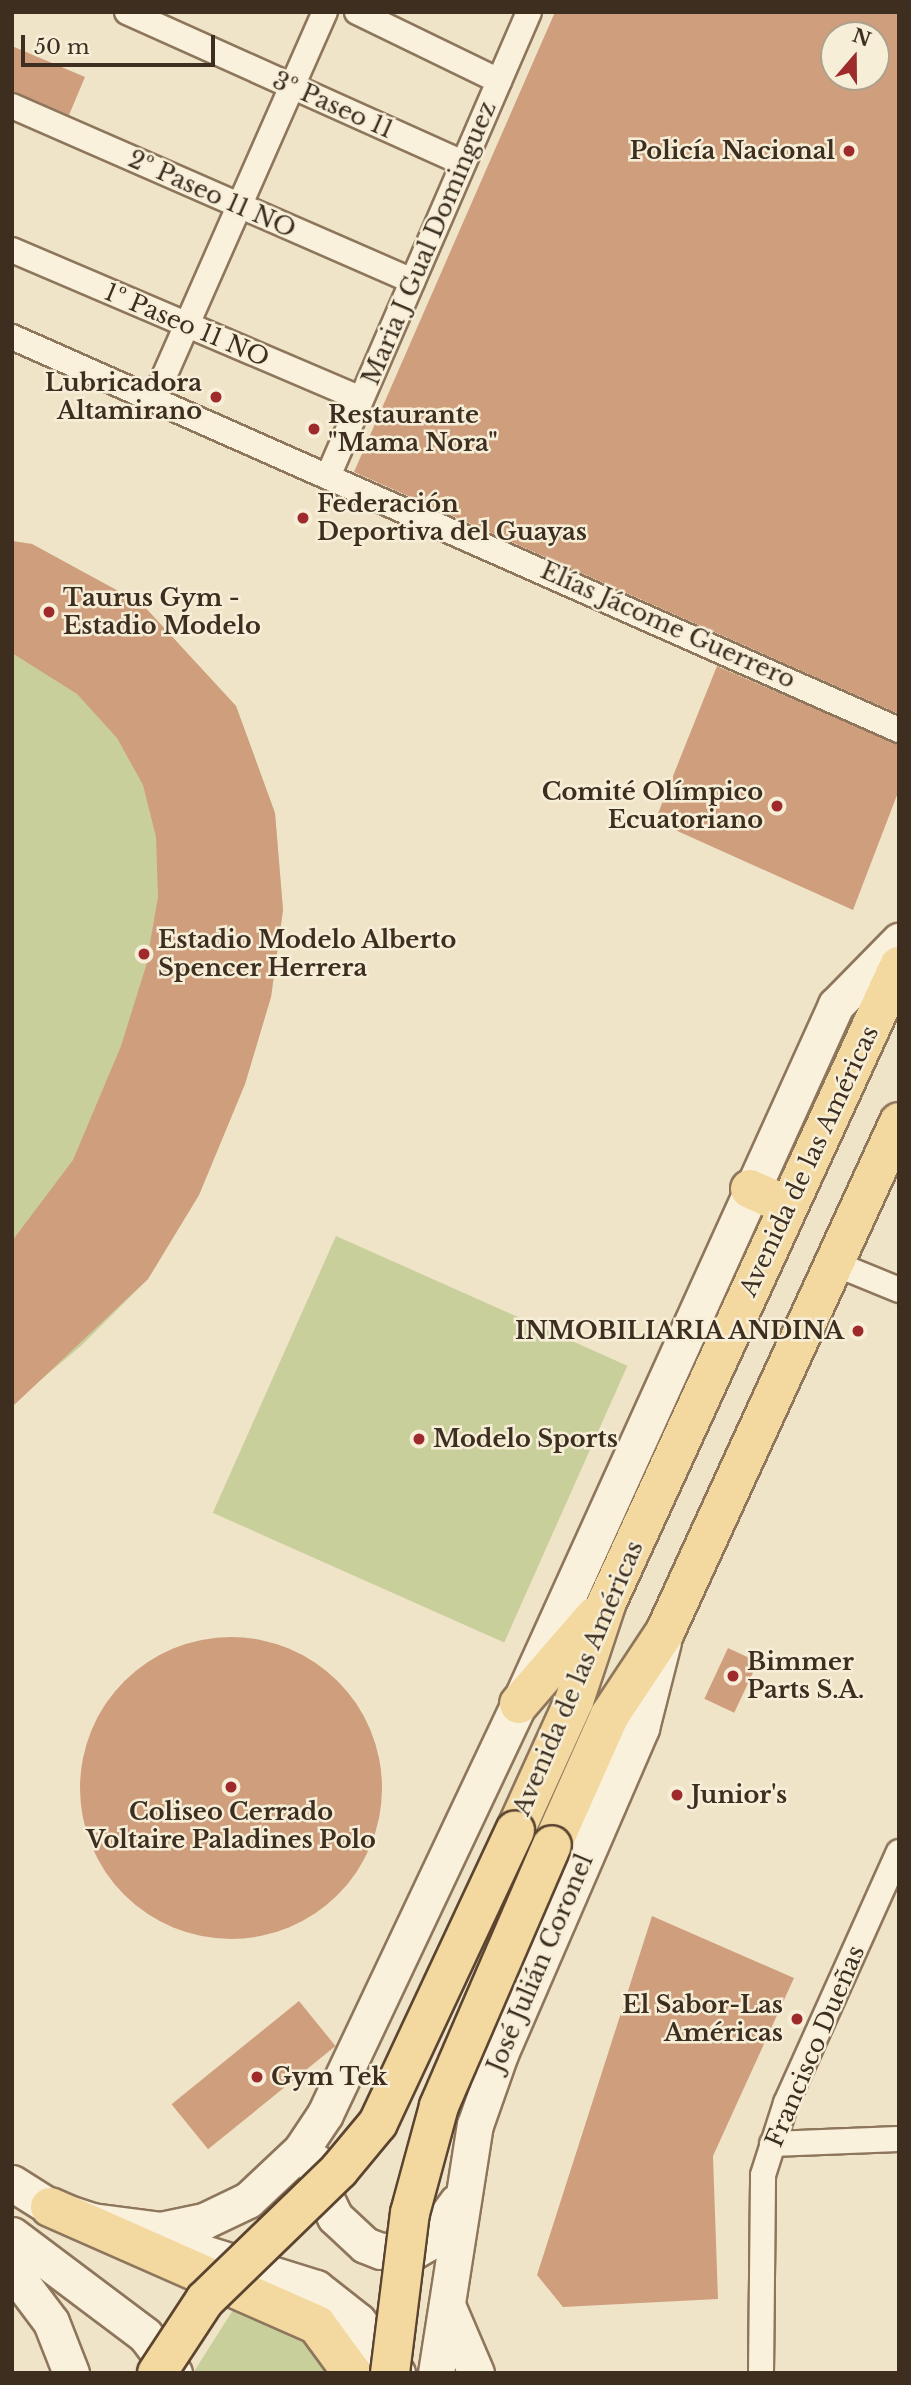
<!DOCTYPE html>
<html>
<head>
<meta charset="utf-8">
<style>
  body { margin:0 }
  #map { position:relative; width:911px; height:2385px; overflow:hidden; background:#f0e4c8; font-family:"Libre Baskerville",serif }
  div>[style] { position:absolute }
  .green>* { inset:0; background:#c9cf9b; transform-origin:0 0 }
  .building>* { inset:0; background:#cf9f7d; transform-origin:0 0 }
  .round { border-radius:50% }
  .roads { filter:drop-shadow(2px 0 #8d765c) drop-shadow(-2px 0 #8d765c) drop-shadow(0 2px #8d765c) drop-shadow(0 -2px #8d765c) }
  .street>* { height:24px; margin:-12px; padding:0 12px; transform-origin:12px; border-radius:12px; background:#faf1dc }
  .secondary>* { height:35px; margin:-17.5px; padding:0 17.5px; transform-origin:17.5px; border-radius:17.5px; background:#faf1dc }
  .primary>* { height:38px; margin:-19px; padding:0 19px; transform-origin:19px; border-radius:19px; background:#f3d9a0 }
  .bridges { filter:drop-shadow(2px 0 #5b4430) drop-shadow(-2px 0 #5b4430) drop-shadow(0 2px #5b4430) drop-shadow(0 -2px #5b4430) }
  .primary-bridge>* { height:38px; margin:-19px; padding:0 19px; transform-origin:19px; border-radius:19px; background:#f3d9a0 }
  .dots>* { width:19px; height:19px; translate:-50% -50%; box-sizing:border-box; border:4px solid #f7eed8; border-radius:50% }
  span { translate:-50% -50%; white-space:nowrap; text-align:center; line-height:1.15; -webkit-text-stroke:5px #f7eed8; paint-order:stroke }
  .street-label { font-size:24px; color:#3d2e20 }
  .poi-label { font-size:24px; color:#3d2e20; font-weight:700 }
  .right { translate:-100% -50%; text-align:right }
  .left { translate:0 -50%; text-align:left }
  .frame { position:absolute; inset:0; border:14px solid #3d2e20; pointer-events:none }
  .north { position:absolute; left:820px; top:21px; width:70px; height:70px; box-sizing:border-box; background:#f7eed8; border:2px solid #ada18e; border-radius:50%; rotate:20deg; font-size:19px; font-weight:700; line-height:28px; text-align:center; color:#3d2e20 }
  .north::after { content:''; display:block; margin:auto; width:24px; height:32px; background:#9e2a2b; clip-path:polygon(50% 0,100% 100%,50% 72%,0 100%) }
  .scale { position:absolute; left:21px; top:35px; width:194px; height:32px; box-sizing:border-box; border:4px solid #3d2e20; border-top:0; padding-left:9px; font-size:21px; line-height:24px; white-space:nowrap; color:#3d2e20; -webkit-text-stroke:5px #f7eed8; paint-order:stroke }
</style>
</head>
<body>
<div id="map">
  <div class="green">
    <i style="clip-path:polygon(12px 541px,32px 544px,142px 604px,236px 706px,275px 813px,283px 910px,271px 997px,245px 1084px,199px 1195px,148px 1279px,81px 1346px,12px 1404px)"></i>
    <i style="left:336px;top:1236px;width:319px;height:303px;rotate:24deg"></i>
    <i style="clip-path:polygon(233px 2310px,325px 2348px,335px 2373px,193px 2373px)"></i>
  </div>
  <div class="building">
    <i style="clip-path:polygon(evenodd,555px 12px,899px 12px,899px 714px,354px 472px,555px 12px,834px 35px,876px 35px,876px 77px,834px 77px,834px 35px)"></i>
    <i style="clip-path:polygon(12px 46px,85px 77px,69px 115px,12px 91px)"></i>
    <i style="clip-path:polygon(12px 541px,32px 544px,142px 604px,236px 706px,275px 813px,283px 910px,271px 997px,245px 1084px,199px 1195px,148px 1279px,12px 1407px,12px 1241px,73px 1160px,121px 1046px,146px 966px,158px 897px,156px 837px,143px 785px,117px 738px,77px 694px,12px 653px)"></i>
    <i style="clip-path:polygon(717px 666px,899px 745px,899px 790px,853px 910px,655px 821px)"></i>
    <i class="round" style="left:80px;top:1637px;width:302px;height:302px"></i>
    <i style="left:728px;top:1648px;width:33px;height:56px;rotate:25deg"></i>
    <i style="clip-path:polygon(652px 1916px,794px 1978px,713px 2156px,718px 2299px,563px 2307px,537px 2275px)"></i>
    <i style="left:299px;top:2001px;width:58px;height:164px;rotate:51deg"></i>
  </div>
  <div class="roads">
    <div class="street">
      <i style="left:127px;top:12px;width:368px;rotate:24.2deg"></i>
      <i style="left:357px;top:12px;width:158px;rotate:25.9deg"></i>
      <i style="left:12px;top:106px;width:437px;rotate:23.6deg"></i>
      <i style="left:12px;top:250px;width:379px;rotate:23.1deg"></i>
      <i style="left:12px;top:337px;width:970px;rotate:23.9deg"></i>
      <i style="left:155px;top:397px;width:421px;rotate:-66.2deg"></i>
      <i style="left:329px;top:474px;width:503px;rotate:-66.59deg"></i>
      <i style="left:833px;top:1263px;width:71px;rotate:22.2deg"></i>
      <i style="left:772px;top:2144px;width:127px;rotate:-2.3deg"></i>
      <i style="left:761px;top:2373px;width:198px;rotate:-89.4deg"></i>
      <i style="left:763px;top:2175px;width:76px;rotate:-72.3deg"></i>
      <i style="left:786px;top:2103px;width:275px;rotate:-65.8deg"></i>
    </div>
    <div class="secondary">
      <i style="left:316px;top:2162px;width:18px;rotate:87deg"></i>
      <i style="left:317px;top:2180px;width:41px;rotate:64.1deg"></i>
      <i style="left:335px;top:2217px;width:41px;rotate:43deg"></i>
      <i style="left:365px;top:2245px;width:17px;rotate:21deg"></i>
      <i style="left:381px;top:2251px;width:34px;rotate:-2deg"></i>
      <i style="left:415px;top:2250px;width:14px;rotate:-30deg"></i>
      <i style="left:427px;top:2243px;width:51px;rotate:-53.8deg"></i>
      <i style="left:12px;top:2183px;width:45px;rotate:32.3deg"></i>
      <i style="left:50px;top:2207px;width:44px;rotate:18.4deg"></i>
      <i style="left:92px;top:2221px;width:70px;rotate:7.4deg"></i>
      <i style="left:161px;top:2230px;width:44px;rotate:-11.8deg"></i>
      <i style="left:204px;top:2221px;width:49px;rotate:-25.5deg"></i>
      <i style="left:248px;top:2200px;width:73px;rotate:-43.3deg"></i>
      <i style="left:301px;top:2150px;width:43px;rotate:-56.3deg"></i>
      <i style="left:325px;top:2114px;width:454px;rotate:-64.7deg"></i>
      <i style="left:519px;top:1704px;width:768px;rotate:-65.61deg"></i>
      <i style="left:836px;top:1005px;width:90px;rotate:-45.5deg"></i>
      <i style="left:12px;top:2235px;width:166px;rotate:36.9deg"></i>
      <i style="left:145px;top:2335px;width:48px;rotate:52.7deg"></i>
      <i style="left:149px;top:2236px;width:175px;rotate:17.3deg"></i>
      <i style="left:316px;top:2288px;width:53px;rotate:38.2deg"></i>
      <i style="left:358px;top:2321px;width:65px;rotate:53.1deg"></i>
      <i style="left:12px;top:2270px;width:65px;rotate:53.1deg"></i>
      <i style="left:51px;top:2322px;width:55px;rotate:68.6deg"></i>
      <i style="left:447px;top:2305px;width:74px;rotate:66.9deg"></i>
      <i style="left:436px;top:2373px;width:251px;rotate:-81.1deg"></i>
      <i style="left:475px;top:2125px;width:75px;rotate:-70.6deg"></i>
      <i style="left:500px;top:2054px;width:355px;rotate:-66.6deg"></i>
      <i style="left:641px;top:1728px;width:89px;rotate:-75.7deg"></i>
    </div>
    <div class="primary">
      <i style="left:750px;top:1189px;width:42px;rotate:24.1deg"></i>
      <i style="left:519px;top:1704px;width:116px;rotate:-49.2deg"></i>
      <i style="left:515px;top:1831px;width:143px;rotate:-65.6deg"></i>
      <i style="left:574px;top:1701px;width:104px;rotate:-71.6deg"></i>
      <i style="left:607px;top:1602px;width:700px;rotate:-65.34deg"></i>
      <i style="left:552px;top:1845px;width:142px;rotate:-66deg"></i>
      <i style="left:610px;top:1715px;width:100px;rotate:-56.5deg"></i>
      <i style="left:665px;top:1632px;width:561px;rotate:-65.35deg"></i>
      <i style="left:50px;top:2207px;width:292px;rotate:23.8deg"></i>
      <i style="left:317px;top:2325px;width:59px;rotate:53.9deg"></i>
    </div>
  </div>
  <div class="bridges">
    <div class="primary-bridge">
      <i style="left:157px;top:2373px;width:87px;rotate:-56.7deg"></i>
      <i style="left:205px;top:2300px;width:187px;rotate:-44.1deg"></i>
      <i style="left:339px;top:2170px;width:61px;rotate:-50.3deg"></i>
      <i style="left:378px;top:2123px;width:323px;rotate:-64.9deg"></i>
      <i style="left:390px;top:2373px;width:161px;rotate:-82.9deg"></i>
      <i style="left:410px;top:2213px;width:111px;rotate:-74.8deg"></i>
      <i style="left:439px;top:2106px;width:284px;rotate:-66.6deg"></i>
    </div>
  </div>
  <div class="dots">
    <i style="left:849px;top:151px;background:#9e2a2b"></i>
    <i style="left:216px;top:397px;background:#9e2a2b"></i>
    <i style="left:314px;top:429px;background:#9e2a2b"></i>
    <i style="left:303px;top:518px;background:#9e2a2b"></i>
    <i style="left:49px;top:612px;background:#9e2a2b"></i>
    <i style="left:777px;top:806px;background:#9e2a2b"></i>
    <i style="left:144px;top:954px;background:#9e2a2b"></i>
    <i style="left:858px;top:1331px;background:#9e2a2b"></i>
    <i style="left:419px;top:1439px;background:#9e2a2b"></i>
    <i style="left:733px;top:1676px;background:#9e2a2b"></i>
    <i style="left:231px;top:1787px;background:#9e2a2b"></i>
    <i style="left:677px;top:1795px;background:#9e2a2b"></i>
    <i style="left:797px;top:2019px;background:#9e2a2b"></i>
    <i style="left:257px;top:2077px;background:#9e2a2b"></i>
  </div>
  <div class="street-label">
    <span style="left:333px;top:105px;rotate:24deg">3º Paseo 11</span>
    <span style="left:212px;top:194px;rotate:24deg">2º Paseo 11 NO</span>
    <span style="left:429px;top:243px;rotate:-67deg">Maria J Gual Dominguez</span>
    <span style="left:187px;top:325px;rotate:23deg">1º Paseo 11 NO</span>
    <span style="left:668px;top:625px;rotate:24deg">Elías Jácome Guerrero</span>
    <span style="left:809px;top:1161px;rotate:-65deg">Avenida de las Américas</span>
    <span style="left:578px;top:1678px;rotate:-67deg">Avenida de las Américas</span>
    <span style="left:540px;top:1963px;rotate:-67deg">José Julián Coronel</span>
    <span style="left:815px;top:2046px;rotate:-67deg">Francisco Dueñas</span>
  </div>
  <div class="poi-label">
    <span class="right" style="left:835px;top:151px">Policía Nacional</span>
    <span class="right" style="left:202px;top:397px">Lubricadora<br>Altamirano</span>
    <span class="left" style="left:328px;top:429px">Restaurante<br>"Mama Nora"</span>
    <span class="left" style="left:317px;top:518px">Federación<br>Deportiva del Guayas</span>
    <span class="left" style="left:63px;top:612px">Taurus Gym -<br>Estadio Modelo</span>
    <span class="right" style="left:763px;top:806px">Comité Olímpico<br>Ecuatoriano</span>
    <span class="left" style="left:158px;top:954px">Estadio Modelo Alberto<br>Spencer Herrera</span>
    <span class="right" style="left:844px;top:1331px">INMOBILIARIA ANDINA</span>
    <span class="left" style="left:433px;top:1439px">Modelo Sports</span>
    <span class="left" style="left:747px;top:1676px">Bimmer<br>Parts S.A.</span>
    <span class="left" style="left:691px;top:1795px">Junior's</span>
    <span style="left:231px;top:1826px">Coliseo Cerrado<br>Voltaire Paladines Polo</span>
    <span class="right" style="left:783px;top:2019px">El Sabor-Las<br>Américas</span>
    <span class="left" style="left:271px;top:2077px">Gym Tek</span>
  </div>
  <div class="frame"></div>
  <div class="north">N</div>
  <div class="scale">50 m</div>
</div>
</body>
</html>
